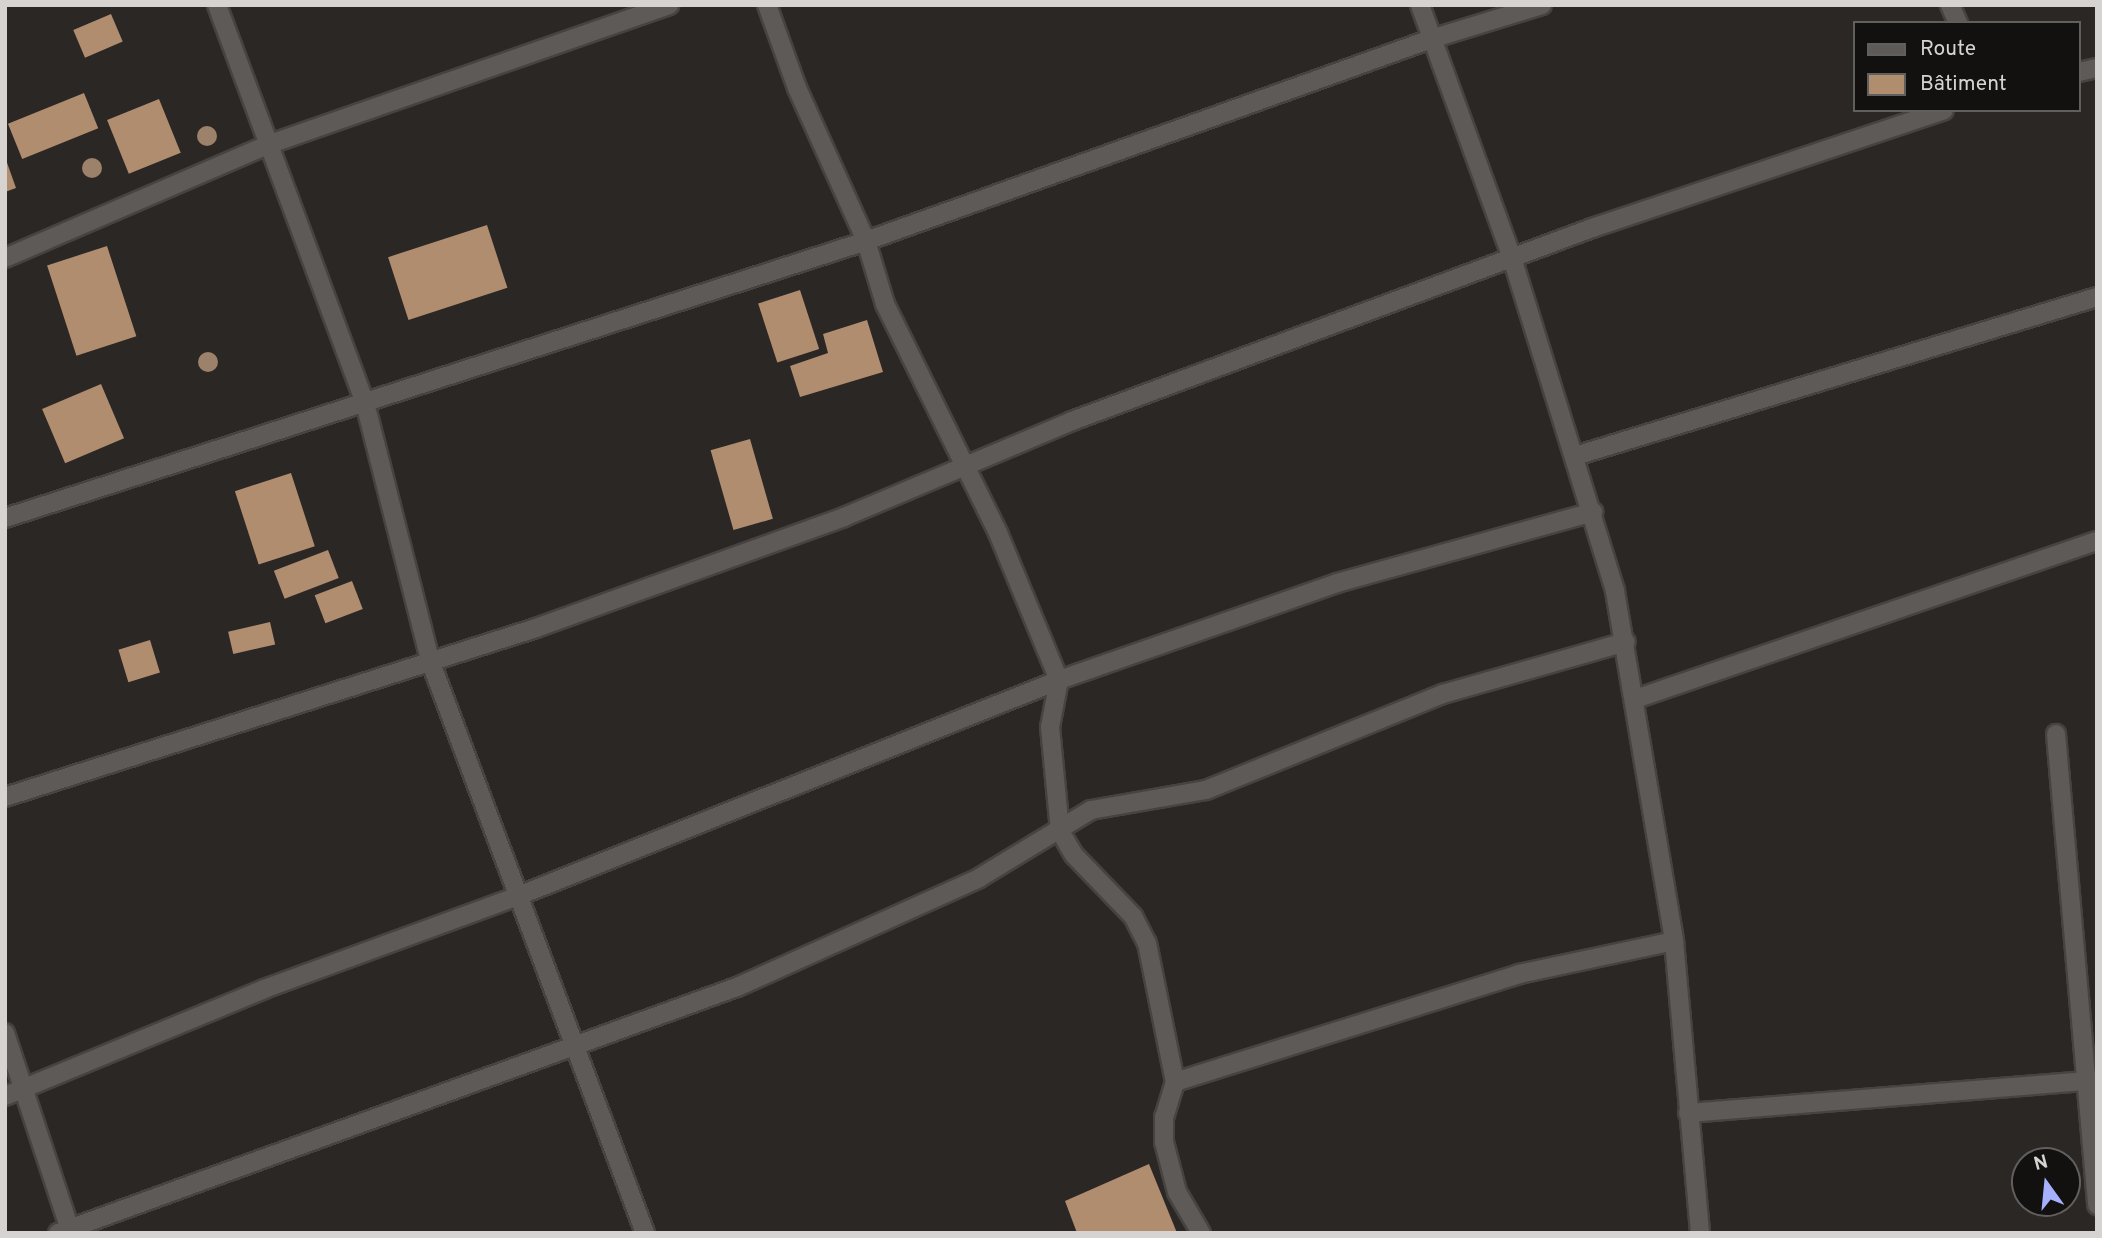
<!DOCTYPE html>
<html>
<head>
<meta charset="utf-8">
<style>
  body { margin:0 }
  #map { position:relative; width:2102px; height:1238px; overflow:hidden; background:#2b2725; font-family:Overpass,sans-serif }
  div>[style] { position:absolute }
  .building>* { inset:0; background:#b18d70; transform-origin:0 0 }
  .roads { filter:drop-shadow(2px 0 #464341) drop-shadow(-2px 0 #464341) drop-shadow(0 2px #464341) drop-shadow(0 -2px #464341) }
  .minor>* { height:18px; margin:-9px; padding:0 9px; transform-origin:9px; border-radius:9px; background:#5e5a57 }
  .trees>* { width:20px; height:20px; margin:-10px; border-radius:50%; background:#9c816b }
  span { translate:-50% -50%; white-space:nowrap; text-align:center; line-height:1.15; -webkit-text-stroke:7px #12110f; paint-order:stroke }
  .frame { position:absolute; inset:0; border:7px solid #d6d3d1; pointer-events:none }
  .legend { position:absolute; left:1853px; top:21px; width:228px; height:91px; box-sizing:border-box; background:#12110f; border:2px solid #605f5d; margin:0; padding:9px 12px; list-style:none; font-size:21px; color:#d6d3d1 }
  .legend li { display:flex; align-items:center; gap:14px; height:35px }
  .legend b { width:35px; border:2px solid #605f5d }
  .north { position:absolute; left:2011px; top:1147px; width:70px; height:70px; box-sizing:border-box; background:#12110f; border:2px solid #605f5d; border-radius:50%; rotate:345deg; font-size:19px; font-weight:700; line-height:28px; text-align:center; color:#d6d3d1 }
  .north::after { content:''; display:block; margin:auto; width:24px; height:32px; background:#a5b1fc; clip-path:polygon(50% 0,100% 100%,50% 72%,0 100%) }
</style>
</head>
<body>
<div id="map">
  <div class="building">
    <i style="left:111px;top:14px;width:30px;height:41px;rotate:67deg"></i>
    <i style="left:84px;top:93px;width:38px;height:82px;rotate:68deg"></i>
    <i style="left:159px;top:99px;width:58px;height:56px;rotate:68deg"></i>
    <i style="clip-path:polygon(5px 157px,16px 188px,5px 192px)"></i>
    <i style="left:487px;top:225px;width:66px;height:104px;rotate:72deg"></i>
    <i style="left:107px;top:246px;width:95px;height:63px;rotate:72deg"></i>
    <i style="left:800px;top:290px;width:62px;height:44px;rotate:72deg"></i>
    <i style="clip-path:polygon(867px 320px,883px 372px,800px 397px,790px 366px,828px 353px,823px 334px)"></i>
    <i style="left:101px;top:384px;width:59px;height:64px;rotate:67deg"></i>
    <i style="left:750px;top:439px;width:83px;height:41px;rotate:74deg"></i>
    <i style="left:291px;top:473px;width:77px;height:59px;rotate:72deg"></i>
    <i style="left:328px;top:550px;width:30px;height:58px;rotate:69deg"></i>
    <i style="left:352px;top:581px;width:30px;height:40px;rotate:69deg"></i>
    <i style="left:270px;top:622px;width:23px;height:43px;rotate:77deg"></i>
    <i style="left:150px;top:640px;width:34px;height:33px;rotate:73deg"></i>
    <i style="clip-path:polygon(1149px 1164px,1177px 1233px,1077px 1233px,1065px 1201px)"></i>
  </div>
  <div class="roads">
    <div class="minor">
      <i style="left:217px;top:5px;width:425px;rotate:69.6deg"></i>
      <i style="left:365px;top:403px;width:268px;rotate:75.8deg"></i>
      <i style="left:431px;top:663px;width:609px;rotate:69.42deg"></i>
      <i style="left:767px;top:5px;width:88px;rotate:70.1deg"></i>
      <i style="left:797px;top:88px;width:168px;rotate:65.7deg"></i>
      <i style="left:866px;top:241px;width:66px;rotate:73.2deg"></i>
      <i style="left:885px;top:304px;width:255px;rotate:63.7deg"></i>
      <i style="left:998px;top:533px;width:159px;rotate:67.5deg"></i>
      <i style="left:1059px;top:680px;width:48px;rotate:100.8deg"></i>
      <i style="left:1050px;top:727px;width:104px;rotate:84.5deg"></i>
      <i style="left:1060px;top:831px;width:28px;rotate:60deg"></i>
      <i style="left:1074px;top:855px;width:85px;rotate:46deg"></i>
      <i style="left:1133px;top:916px;width:30px;rotate:63deg"></i>
      <i style="left:1147px;top:943px;width:142px;rotate:78.6deg"></i>
      <i style="left:1175px;top:1082px;width:37px;rotate:107deg"></i>
      <i style="left:1164px;top:1117px;width:25px;rotate:90deg"></i>
      <i style="left:1164px;top:1142px;width:52px;rotate:75.4deg"></i>
      <i style="left:1177px;top:1192px;width:48px;rotate:59.7deg"></i>
      <i style="left:1420px;top:5px;width:272px;rotate:70deg"></i>
      <i style="left:1513px;top:261px;width:345px;rotate:72.8deg"></i>
      <i style="left:1615px;top:591px;width:355px;rotate:80.4deg"></i>
      <i style="left:1674px;top:941px;width:293px;rotate:84.9deg"></i>
      <i style="left:1950px;top:5px;width:20px;rotate:66deg"></i>
      <i style="left:2079px;top:72px;width:18px;rotate:-13deg"></i>
      <i style="left:5px;top:258px;width:288px;rotate:-23.3deg"></i>
      <i style="left:270px;top:144px;width:423px;rotate:-19.2deg"></i>
      <i style="left:1575px;top:456px;width:546px;rotate:-16.94deg"></i>
      <i style="left:5px;top:518px;width:904px;rotate:-17.83deg"></i>
      <i style="left:866px;top:241px;width:600px;rotate:-19.67deg"></i>
      <i style="left:1431px;top:39px;width:116px;rotate:-17deg"></i>
      <i style="left:1635px;top:699px;width:488px;rotate:-18.9deg"></i>
      <i style="left:2056px;top:734px;width:473px;rotate:85deg"></i>
      <i style="left:5px;top:797px;width:557px;rotate:-17.65deg"></i>
      <i style="left:536px;top:628px;width:327px;rotate:-19.8deg"></i>
      <i style="left:844px;top:517px;width:247px;rotate:-22.8deg"></i>
      <i style="left:1072px;top:421px;width:555px;rotate:-20.36deg"></i>
      <i style="left:1592px;top:228px;width:371px;rotate:-18.5deg"></i>
      <i style="left:5px;top:1033px;width:211px;rotate:71.7deg"></i>
      <i style="left:1175px;top:1082px;width:361px;rotate:-17.4deg"></i>
      <i style="left:1519px;top:974px;width:158px;rotate:-12deg"></i>
      <i style="left:5px;top:1096px;width:280px;rotate:-22.4deg"></i>
      <i style="left:264px;top:989px;width:270px;rotate:-20.1deg"></i>
      <i style="left:518px;top:896px;width:583px;rotate:-21.76deg"></i>
      <i style="left:1059px;top:680px;width:294px;rotate:-19.2deg"></i>
      <i style="left:1337px;top:583px;width:266px;rotate:-15.5deg"></i>
      <i style="left:1688px;top:1113px;width:410px;rotate:-4.6deg"></i>
      <i style="left:58px;top:1233px;width:722px;rotate:-19.92deg"></i>
      <i style="left:737px;top:987px;width:265px;rotate:-24.2deg"></i>
      <i style="left:979px;top:878px;width:131px;rotate:-31.3deg"></i>
      <i style="left:1091px;top:810px;width:117px;rotate:-9.9deg"></i>
      <i style="left:1206px;top:790px;width:256px;rotate:-22.1deg"></i>
      <i style="left:1443px;top:694px;width:190px;rotate:-15.9deg"></i>
    </div>
  </div>
  <div class="trees">
    <i style="left:207px;top:136px"></i>
    <i style="left:92px;top:168px"></i>
    <i style="left:208px;top:362px"></i>
  </div>
  <div class="frame"></div>
  <ul class="legend">
  <li><b style="height:9px;background:#5e5a57"></b>Route</li>
  <li><b style="height:19px;background:#b18d70"></b>Bâtiment</li>
  </ul>
  <div class="north">N</div>
</div>
</body>
</html>
